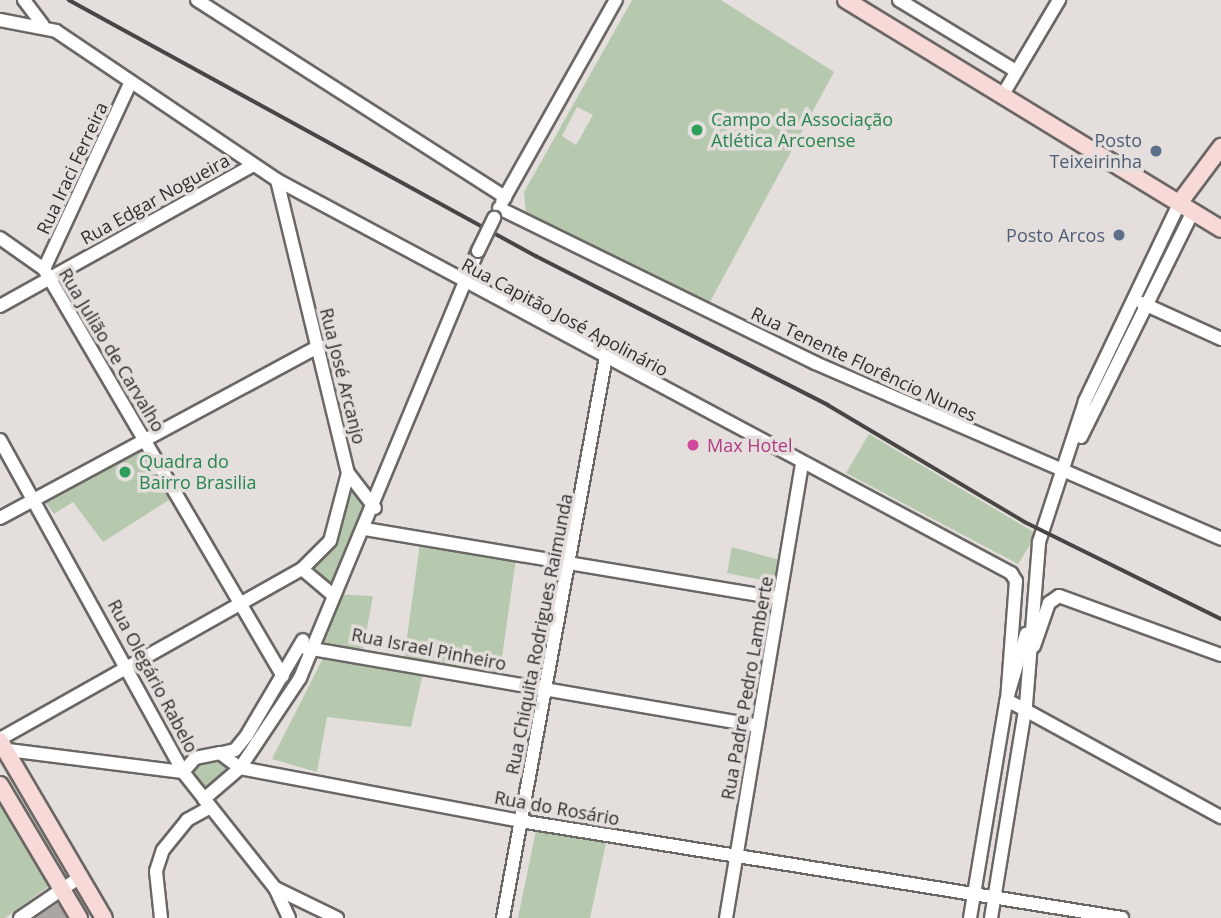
<!DOCTYPE html>
<html>
<head>
<meta charset="utf-8">
<style>
  body { margin:0 }
  #map { position:relative; width:1221px; height:918px; overflow:hidden; background:#e4dfdc; font-family:"Open Sans",sans-serif }
  div>[style] { position:absolute }
  .green>* { inset:0; background:#b6c9ae; transform-origin:0 0 }
  .building>* { inset:0; background:#aba6a3 }
  .roads { filter:drop-shadow(2px 0 #6b6765) drop-shadow(-2px 0 #6b6765) drop-shadow(0 2px #6b6765) drop-shadow(0 -2px #6b6765) }
  .minor>* { height:12px; margin:-6px; padding:0 6px; transform-origin:6px; border-radius:6px; background:#fff }
  .major>* { height:16px; margin:-8px; padding:0 8px; transform-origin:8px; border-radius:8px; background:#f7dad7 }
  .rail>* { height:3.5px; margin:-1.75px; padding:0 1.75px; transform-origin:1.75px; border-radius:1.75px; background:#484544 }
  .bridges { filter:drop-shadow(2px 0 #6b6765) drop-shadow(-2px 0 #6b6765) drop-shadow(0 2px #6b6765) drop-shadow(0 -2px #6b6765) }
  .minor-bridge>* { height:12px; margin:-6px; padding:0 6px; transform-origin:6px; border-radius:6px; background:#fff }
  .dots>* { width:19px; height:19px; translate:-50% -50%; box-sizing:border-box; border:4px solid #e4dfdc; border-radius:50% }
  span { translate:-50% -50%; white-space:nowrap; text-align:center; line-height:1.15; -webkit-text-stroke:7px #e4dfdc; paint-order:stroke }
  .leisure-label { font-size:18px; color:#27864d }
  .left { translate:0 -50%; text-align:left }
  .service-label { font-size:18px; color:#4e5e75 }
  .right { translate:-100% -50%; text-align:right }
  .street-label { font-size:18px; color:#302e2d }
  .hotel-label { font-size:18px; color:#b23c85 }
</style>
</head>
<body>
<div id="map">
  <div class="green">
    <i style="clip-path:polygon(evenodd,632px 0,721px 0,834px 72px,710px 302px,526px 214px,524px 192px,632px 0,577px 107px,593px 115px,576px 145px,562px 136px,577px 107px)"></i>
    <i style="clip-path:polygon(869px 434px,1037px 534px,1018px 564px,846px 473px)"></i>
    <i style="clip-path:polygon(142px 446px,172px 498px,103px 542px,73px 502px,54px 514px,43px 499px)"></i>
    <i style="clip-path:polygon(348px 473px,375px 508px,333px 594px,373px 596px,362px 654px,317px 646px,332px 594px,302px 569px,321px 554px)"></i>
    <i style="left:421px;top:537px;width:97px;height:127px;rotate:8deg"></i>
    <i style="clip-path:polygon(732px 547px,780px 560px,777px 583px,727px 573px)"></i>
    <i style="clip-path:polygon(326px 652px,423px 673px,411px 727px,327px 717px,317px 772px,272px 759px)"></i>
    <i style="clip-path:polygon(207px 752px,240px 768px,204px 799px,183px 772px)"></i>
    <i style="clip-path:polygon(0 792px,52px 884px,5px 918px,0 918px)"></i>
    <i style="clip-path:polygon(536px 830px,606px 843px,590px 918px,518px 918px)"></i>
  </div>
  <div class="building">
    <i style="clip-path:polygon(58px 903px,67px 918px,36px 918px)"></i>
  </div>
  <div class="roads">
    <div class="minor">
      <i style="left:24px;top:0;width:31px;rotate:53deg"></i>
      <i style="left:197px;top:0;width:366px;rotate:32.6deg"></i>
      <i style="left:899px;top:0;width:137px;rotate:31.3deg"></i>
      <i style="left:0;top:20px;width:57px;rotate:11.1deg"></i>
      <i style="left:56px;top:31px;width:267px;rotate:34deg"></i>
      <i style="left:277px;top:180px;width:833px;rotate:28.17deg"></i>
      <i style="left:1011px;top:573px;width:9px;rotate:58deg"></i>
      <i style="left:1016px;top:581px;width:119px;rotate:94.3deg"></i>
      <i style="left:1007px;top:700px;width:244px;rotate:28.7deg"></i>
      <i style="left:1002px;top:96px;width:112px;rotate:-59.3deg"></i>
      <i style="left:277px;top:180px;width:301px;rotate:76.4deg"></i>
      <i style="left:348px;top:473px;width:70px;rotate:104.8deg"></i>
      <i style="left:330px;top:541px;width:40px;rotate:135deg"></i>
      <i style="left:502px;top:202px;width:232px;rotate:-60.6deg"></i>
      <i style="left:499px;top:208px;width:352px;rotate:26.1deg"></i>
      <i style="left:815px;top:363px;width:443px;rotate:23.4deg"></i>
      <i style="left:0;top:238px;width:54px;rotate:35.2deg"></i>
      <i style="left:44px;top:269px;width:472px;rotate:59.6deg"></i>
      <i style="left:44px;top:269px;width:206px;rotate:-65.1deg"></i>
      <i style="left:1142px;top:303px;width:87px;rotate:24.5deg"></i>
      <i style="left:0;top:306px;width:290px;rotate:-29.1deg"></i>
      <i style="left:1081px;top:437px;width:252px;rotate:-63.6deg"></i>
      <i style="left:0;top:440px;width:379px;rotate:61.1deg"></i>
      <i style="left:183px;top:772px;width:148px;rotate:51.6deg"></i>
      <i style="left:275px;top:888px;width:33px;rotate:65deg"></i>
      <i style="left:348px;top:473px;width:44px;rotate:52.4deg"></i>
      <i style="left:0;top:518px;width:363px;rotate:-28.3deg"></i>
      <i style="left:365px;top:529px;width:420px;rotate:9.5deg"></i>
      <i style="left:1034px;top:646px;width:46px;rotate:-70.8deg"></i>
      <i style="left:1049px;top:603px;width:12px;rotate:-35deg"></i>
      <i style="left:1059px;top:596px;width:172px;rotate:20deg"></i>
      <i style="left:301px;top:647px;width:464px;rotate:9.8deg"></i>
      <i style="left:0;top:739px;width:347px;rotate:-29.4deg"></i>
      <i style="left:302px;top:569px;width:39px;rotate:40deg"></i>
      <i style="left:0;top:749px;width:184px;rotate:7.2deg"></i>
      <i style="left:183px;top:772px;width:18px;rotate:-49deg"></i>
      <i style="left:195px;top:758px;width:25px;rotate:-11deg"></i>
      <i style="left:220px;top:753px;width:25px;rotate:37deg"></i>
      <i style="left:240px;top:768px;width:285px;rotate:10.7deg"></i>
      <i style="left:520px;top:821px;width:610px;rotate:9.15deg"></i>
      <i style="left:222px;top:753px;width:13px;rotate:-13deg"></i>
      <i style="left:235px;top:750px;width:19px;rotate:-51deg"></i>
      <i style="left:247px;top:735px;width:110px;rotate:-59.5deg"></i>
      <i style="left:275px;top:888px;width:69px;rotate:25.8deg"></i>
      <i style="left:20px;top:918px;width:73px;rotate:-34.3deg"></i>
      <i style="left:161px;top:918px;width:47px;rotate:-96.1deg"></i>
      <i style="left:156px;top:871px;width:22px;rotate:-72deg"></i>
      <i style="left:163px;top:850px;width:38px;rotate:-51deg"></i>
      <i style="left:187px;top:820px;width:26px;rotate:-29deg"></i>
      <i style="left:210px;top:807px;width:10px;rotate:-127deg"></i>
      <i style="left:204px;top:799px;width:48px;rotate:-40.7deg"></i>
      <i style="left:240px;top:768px;width:108px;rotate:-56.3deg"></i>
      <i style="left:300px;top:678px;width:463px;rotate:-67.4deg"></i>
      <i style="left:503px;top:918px;width:570px;rotate:-79.6deg"></i>
      <i style="left:726px;top:918px;width:461px;rotate:-80.5deg"></i>
      <i style="left:970px;top:918px;width:219px;rotate:-80.5deg"></i>
      <i style="left:1006px;top:702px;width:71px;rotate:-73.6deg"></i>
      <i style="left:991px;top:918px;width:216px;rotate:-80.7deg"></i>
      <i style="left:1026px;top:705px;width:164px;rotate:-85.4deg"></i>
      <i style="left:1039px;top:542px;width:148px;rotate:-71.9deg"></i>
      <i style="left:1085px;top:401px;width:221px;rotate:-64.5deg"></i>
    </div>
    <div class="major">
      <i style="left:846px;top:0;width:439px;rotate:31.4deg"></i>
      <i style="left:1180px;top:202px;width:69px;rotate:-53.3deg"></i>
      <i style="left:0;top:741px;width:205px;rotate:59.6deg"></i>
      <i style="left:0;top:785px;width:155px;rotate:59.3deg"></i>
    </div>
  </div>
  <div class="rail">
    <i style="left:69px;top:0;width:533px;rotate:28.73deg"></i>
    <i style="left:536px;top:256px;width:328px;rotate:27deg"></i>
    <i style="left:828px;top:405px;width:229px;rotate:30.7deg"></i>
    <i style="left:1025px;top:522px;width:219px;rotate:26.3deg"></i>
  </div>
  <div class="bridges">
    <div class="minor-bridge">
      <i style="left:478px;top:251px;width:37px;rotate:-64deg"></i>
    </div>
  </div>
  <div class="dots">
    <i style="left:697px;top:130px;background:#2e9e5b"></i>
    <i style="left:1156px;top:151px;background:#5c6f8a"></i>
    <i style="left:1119px;top:235px;background:#5c6f8a"></i>
    <i style="left:693px;top:445px;background:#d1479c"></i>
    <i style="left:125px;top:472px;background:#2e9e5b"></i>
  </div>
  <div class="leisure-label">
    <span class="left" style="left:711px;top:130px">Campo da Associação<br>Atlética Arcoense</span>
    <span class="left" style="left:139px;top:472px">Quadra do<br>Bairro Brasilia</span>
  </div>
  <div class="service-label">
    <span class="right" style="left:1142px;top:151px">Posto<br>Teixeirinha</span>
    <span class="right" style="left:1105px;top:235px">Posto Arcos</span>
  </div>
  <div class="street-label">
    <span style="left:72px;top:168px;rotate:-65deg">Rua Iraci Ferreira</span>
    <span style="left:155px;top:199px;rotate:-29deg">Rua Edgar Nogueira</span>
    <span style="left:565px;top:317px;rotate:28deg">Rua Capitão José Apolinário</span>
    <span style="left:112px;top:350px;rotate:59deg">Rua Julião de Carvalho</span>
    <span style="left:864px;top:364px;rotate:25deg">Rua Tenente Florêncio Nunes</span>
    <span style="left:343px;top:376px;rotate:76deg">Rua José Arcanjo</span>
    <span style="left:539px;top:634px;rotate:-79deg">Rua Chiquita Rodrigues Raimunda</span>
    <span style="left:429px;top:649px;rotate:11deg">Rua Israel Pinheiro</span>
    <span style="left:153px;top:676px;rotate:62deg">Rua Olegário Rabelo</span>
    <span style="left:747px;top:688px;rotate:-80deg">Rua Padre Pedro Lamberte</span>
    <span style="left:557px;top:808px;rotate:10deg">Rua do Rosário</span>
  </div>
  <div class="hotel-label">
    <span class="left" style="left:707px;top:445px">Max Hotel</span>
  </div>
</div>
</body>
</html>
